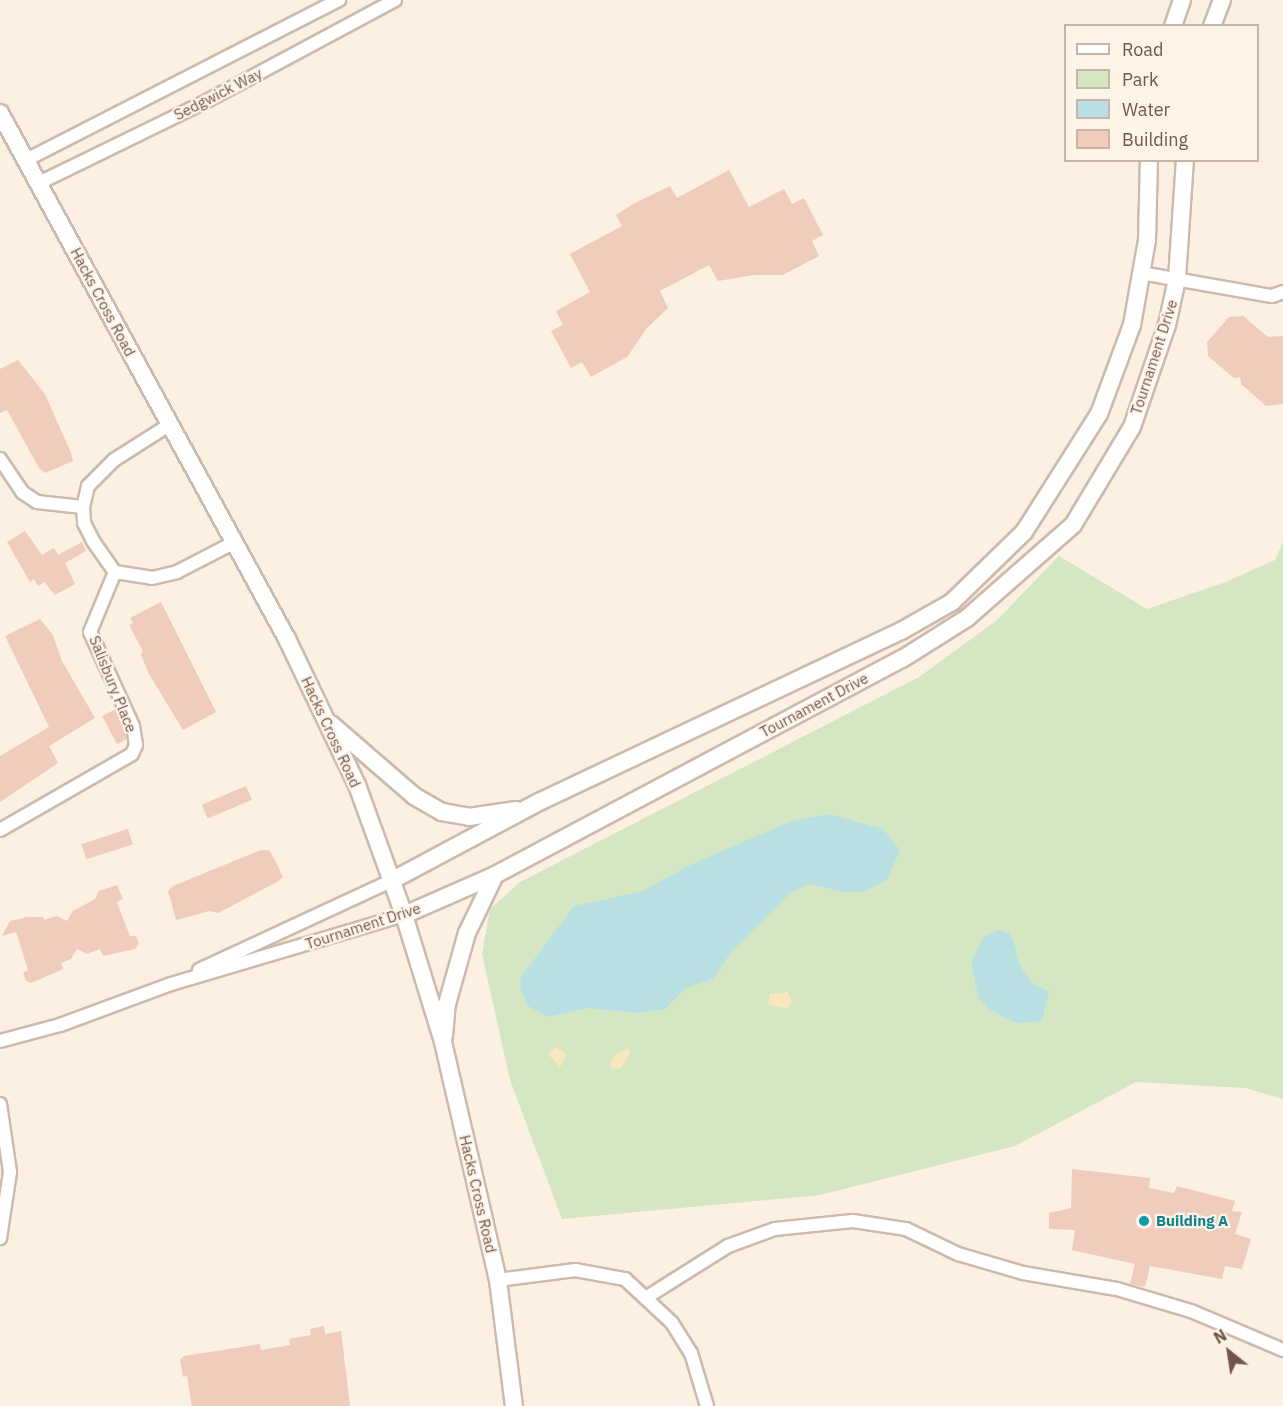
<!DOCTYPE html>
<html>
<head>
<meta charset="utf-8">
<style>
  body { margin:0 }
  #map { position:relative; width:1283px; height:1406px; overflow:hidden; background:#fbf0e2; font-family:"IBM Plex Sans",sans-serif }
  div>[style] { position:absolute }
  .green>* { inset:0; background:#d4e7c2 }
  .sand>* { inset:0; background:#f9e8bf }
  .water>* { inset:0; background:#b8e0e3 }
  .building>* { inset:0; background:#efccbc; transform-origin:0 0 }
  .roads { filter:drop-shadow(2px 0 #cdb9ad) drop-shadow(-2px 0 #cdb9ad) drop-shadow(0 2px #cdb9ad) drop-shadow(0 -2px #cdb9ad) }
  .street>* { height:12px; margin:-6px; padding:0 6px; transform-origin:6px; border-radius:6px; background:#fff }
  .secondary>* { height:16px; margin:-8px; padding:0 8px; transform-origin:8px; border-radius:8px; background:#fff }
  .dots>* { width:16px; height:16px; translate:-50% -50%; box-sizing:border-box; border:3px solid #fef4e8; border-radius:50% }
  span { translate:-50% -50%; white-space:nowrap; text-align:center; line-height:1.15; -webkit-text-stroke:4.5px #fef4e8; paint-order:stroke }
  .street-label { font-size:15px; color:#71554a }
  .culture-label { font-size:15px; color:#0d838f; font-weight:700 }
  .left { translate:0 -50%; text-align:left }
  .legend { position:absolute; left:1064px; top:24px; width:195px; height:138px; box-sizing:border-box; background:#fef4e8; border:2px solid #c6b4a9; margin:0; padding:8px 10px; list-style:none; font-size:18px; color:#71554a }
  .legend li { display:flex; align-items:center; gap:12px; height:30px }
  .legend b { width:30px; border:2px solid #c6b4a9 }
  .north { position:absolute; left:1199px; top:1322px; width:60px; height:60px; -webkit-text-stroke:4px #fef4e8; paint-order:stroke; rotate:330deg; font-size:16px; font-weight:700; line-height:24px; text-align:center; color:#71554a }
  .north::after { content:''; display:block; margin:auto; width:21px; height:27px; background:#71554a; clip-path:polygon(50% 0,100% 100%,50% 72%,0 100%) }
</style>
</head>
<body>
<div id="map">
  <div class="green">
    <i style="clip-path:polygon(1283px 542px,1283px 1099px,1245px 1088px,1136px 1082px,1015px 1146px,820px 1195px,562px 1219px,510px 1080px,482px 954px,490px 909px,520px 882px,919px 677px,996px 621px,1059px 556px,1147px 609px,1226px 582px,1275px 560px)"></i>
  </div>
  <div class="sand">
    <i style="clip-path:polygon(787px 992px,792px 1001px,788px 1009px,768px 1005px,770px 994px)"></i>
    <i style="clip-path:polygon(556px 1047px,567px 1054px,560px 1067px,548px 1054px)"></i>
    <i style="clip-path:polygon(628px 1048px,630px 1053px,621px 1068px,612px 1069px,610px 1063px,614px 1056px)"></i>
  </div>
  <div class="water">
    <i style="clip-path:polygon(828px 814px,883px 829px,900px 850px,887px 880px,862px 892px,843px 892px,810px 884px,791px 892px,731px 952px,713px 979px,686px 988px,665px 1009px,640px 1013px,587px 1008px,548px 1017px,528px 1006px,520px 988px,521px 977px,574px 906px,643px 891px,690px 865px,789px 822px)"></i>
    <i style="clip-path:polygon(998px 930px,1009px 933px,1013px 940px,1020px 966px,1031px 982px,1049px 992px,1043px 1017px,1038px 1022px,1016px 1023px,990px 1010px,979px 999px,971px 963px,983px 937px)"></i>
  </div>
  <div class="building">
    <i style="clip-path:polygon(729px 170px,749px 207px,784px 189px,792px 204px,804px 198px,823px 235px,812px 241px,819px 256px,783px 275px,754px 275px,718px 281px,709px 265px,660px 291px,668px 308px,647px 328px,627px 357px,591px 377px,582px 362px,571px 368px,551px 331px,563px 325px,556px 311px,590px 292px,570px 254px,622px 226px,616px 215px,633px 204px,670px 186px,677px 198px)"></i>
    <i style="clip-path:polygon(1243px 316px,1268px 337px,1283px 336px,1283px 404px,1266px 406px,1241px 384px,1240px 377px,1234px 378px,1208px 356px,1207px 342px,1229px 317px)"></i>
    <i style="clip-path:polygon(18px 360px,45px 394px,71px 453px,73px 461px,45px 473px,39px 468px,7px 410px,0 413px,0 369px)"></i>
    <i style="clip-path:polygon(25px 531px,42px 555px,54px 548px,58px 555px,82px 542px,86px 551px,65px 563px,75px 584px,55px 595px,44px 582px,38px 586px,34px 579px,30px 582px,7px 542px)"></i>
    <i style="clip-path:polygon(161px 602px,216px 712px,183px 730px,149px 674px,141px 655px,143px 651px,129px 625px,133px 623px,130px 618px)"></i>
    <i style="clip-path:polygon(40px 619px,53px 635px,62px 661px,95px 718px,49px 746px,58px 763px,0 802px,0 756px,49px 727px,5px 636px)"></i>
    <i style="clip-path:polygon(116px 709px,127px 739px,117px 744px,102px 716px)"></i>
    <i style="left:246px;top:786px;width:15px;height:48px;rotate:67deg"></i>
    <i style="left:128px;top:829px;width:16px;height:49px;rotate:72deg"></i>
    <i style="clip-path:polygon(261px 850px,269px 850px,277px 864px,283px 877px,277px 882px,218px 913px,209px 911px,176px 920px,168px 891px,173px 886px)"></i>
    <i style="clip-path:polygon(117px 885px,123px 899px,117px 902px,119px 908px,130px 936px,136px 936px,139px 944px,135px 949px,103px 956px,100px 949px,87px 954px,77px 949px,71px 959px,61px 963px,63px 969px,31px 983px,26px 981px,23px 973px,28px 970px,16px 932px,2px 936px,10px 921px,27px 917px,43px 917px,44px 920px,57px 916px,67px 921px,73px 911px,95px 899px,99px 891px)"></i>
    <i style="clip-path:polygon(1072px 1169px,1150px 1178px,1149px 1188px,1174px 1193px,1177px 1186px,1235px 1201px,1232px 1211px,1242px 1212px,1235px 1234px,1251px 1239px,1242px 1269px,1225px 1266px,1222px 1279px,1150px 1266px,1145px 1287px,1130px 1284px,1135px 1264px,1072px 1250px,1075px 1230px,1049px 1229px,1049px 1213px,1071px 1208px)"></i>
    <i style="clip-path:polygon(324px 1326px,325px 1334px,341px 1331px,350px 1406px,192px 1406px,187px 1376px,183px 1377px,180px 1359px,184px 1356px,260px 1344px,261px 1350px,290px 1345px,289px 1339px,311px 1335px,310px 1329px)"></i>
  </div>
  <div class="roads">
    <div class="street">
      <i style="left:26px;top:160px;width:352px;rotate:-27.1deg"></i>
      <i style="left:39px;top:183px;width:182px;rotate:-26deg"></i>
      <i style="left:203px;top:103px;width:218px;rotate:-28.2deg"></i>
      <i style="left:1141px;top:273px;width:133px;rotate:10deg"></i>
      <i style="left:1272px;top:296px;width:12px;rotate:-20deg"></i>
      <i style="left:169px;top:425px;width:65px;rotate:147.5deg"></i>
      <i style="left:114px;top:460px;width:37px;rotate:135deg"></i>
      <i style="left:88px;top:486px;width:22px;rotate:103deg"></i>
      <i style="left:83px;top:507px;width:16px;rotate:86deg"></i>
      <i style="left:84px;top:523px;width:20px;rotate:63deg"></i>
      <i style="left:93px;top:541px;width:38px;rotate:55deg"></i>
      <i style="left:115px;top:572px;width:37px;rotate:9deg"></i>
      <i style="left:152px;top:578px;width:26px;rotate:-13deg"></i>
      <i style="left:177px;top:572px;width:65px;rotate:-27.3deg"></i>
      <i style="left:0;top:459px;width:40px;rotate:56deg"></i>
      <i style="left:22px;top:492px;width:18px;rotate:34deg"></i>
      <i style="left:37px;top:502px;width:46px;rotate:6.2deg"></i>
      <i style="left:0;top:830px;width:152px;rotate:-29.9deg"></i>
      <i style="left:132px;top:754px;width:10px;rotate:-66deg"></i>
      <i style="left:136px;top:745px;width:19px;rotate:-99deg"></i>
      <i style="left:133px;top:726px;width:103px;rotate:-114.6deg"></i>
      <i style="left:90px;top:632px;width:65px;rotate:-67.4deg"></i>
      <i style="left:199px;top:970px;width:212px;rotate:-24.9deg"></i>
      <i style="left:0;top:1041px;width:62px;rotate:-14.9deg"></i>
      <i style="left:60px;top:1025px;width:118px;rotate:-20.3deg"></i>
      <i style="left:171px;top:984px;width:243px;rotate:-16.5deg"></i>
      <i style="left:0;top:1104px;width:69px;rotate:81.6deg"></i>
      <i style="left:10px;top:1172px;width:67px;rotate:98.6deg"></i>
      <i style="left:498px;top:1280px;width:78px;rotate:-7.4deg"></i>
      <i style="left:575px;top:1270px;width:51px;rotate:10.2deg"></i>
      <i style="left:625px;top:1279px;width:64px;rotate:43.1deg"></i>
      <i style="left:672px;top:1323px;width:36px;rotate:58deg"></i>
      <i style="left:691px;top:1353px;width:55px;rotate:73.2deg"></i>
      <i style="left:647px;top:1297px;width:96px;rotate:-32.2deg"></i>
      <i style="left:728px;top:1246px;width:50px;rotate:-19.9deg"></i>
      <i style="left:775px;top:1229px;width:78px;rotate:-5.9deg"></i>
      <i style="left:853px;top:1221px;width:54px;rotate:8.6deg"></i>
      <i style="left:906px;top:1229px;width:58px;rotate:25.7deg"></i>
      <i style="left:958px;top:1254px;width:68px;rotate:16.3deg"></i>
      <i style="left:1023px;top:1273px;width:95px;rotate:9.7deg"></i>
      <i style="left:1117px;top:1289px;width:77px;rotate:16.6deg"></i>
      <i style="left:1191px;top:1311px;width:100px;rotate:23deg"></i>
    </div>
    <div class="secondary">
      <i style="left:1173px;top:26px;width:28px;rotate:-71deg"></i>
      <i style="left:1212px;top:26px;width:28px;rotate:-69deg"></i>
      <i style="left:0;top:113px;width:599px;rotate:61.38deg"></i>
      <i style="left:287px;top:639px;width:162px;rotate:64.4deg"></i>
      <i style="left:357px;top:785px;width:138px;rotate:70.1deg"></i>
      <i style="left:404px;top:915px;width:133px;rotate:72.9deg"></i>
      <i style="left:443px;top:1042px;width:244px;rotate:77deg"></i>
      <i style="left:498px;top:1280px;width:127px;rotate:82.8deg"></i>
      <i style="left:331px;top:724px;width:110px;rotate:40.9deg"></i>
      <i style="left:414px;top:796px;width:32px;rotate:30deg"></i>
      <i style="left:442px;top:812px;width:27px;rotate:10deg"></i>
      <i style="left:469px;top:817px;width:48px;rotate:-8.5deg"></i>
      <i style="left:391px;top:881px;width:170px;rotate:-28.1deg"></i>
      <i style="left:541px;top:801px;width:398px;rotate:-25.3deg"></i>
      <i style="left:901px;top:631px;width:59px;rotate:-29.6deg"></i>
      <i style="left:952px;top:602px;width:100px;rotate:-44.2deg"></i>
      <i style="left:1024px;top:532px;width:140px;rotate:-57.6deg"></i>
      <i style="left:1099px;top:414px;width:95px;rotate:-69.7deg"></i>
      <i style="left:1132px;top:325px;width:86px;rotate:-80deg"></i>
      <i style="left:1147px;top:240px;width:80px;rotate:-88.6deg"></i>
      <i style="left:404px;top:915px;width:99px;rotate:-23.7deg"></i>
      <i style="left:495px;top:875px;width:461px;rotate:-28deg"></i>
      <i style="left:902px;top:659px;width:77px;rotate:-32.2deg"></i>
      <i style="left:967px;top:618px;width:141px;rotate:-41.3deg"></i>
      <i style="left:1073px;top:525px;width:114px;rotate:-59deg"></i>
      <i style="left:1132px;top:427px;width:108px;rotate:-71.1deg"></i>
      <i style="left:1167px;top:325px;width:47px;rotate:-77.7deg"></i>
      <i style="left:1177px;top:279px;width:119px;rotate:-86.2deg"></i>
      <i style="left:444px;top:1036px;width:32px;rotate:-85deg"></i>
      <i style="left:447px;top:1004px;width:74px;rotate:-74.3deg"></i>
      <i style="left:467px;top:933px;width:64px;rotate:-64.2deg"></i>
    </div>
  </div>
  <div class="dots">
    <i style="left:1144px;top:1221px;background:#0f9aa8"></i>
  </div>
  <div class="street-label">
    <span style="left:218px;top:94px;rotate:-27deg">Sedgwick Way</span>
    <span style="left:103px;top:302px;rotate:62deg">Hacks Cross Road</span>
    <span style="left:1154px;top:357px;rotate:-72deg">Tournament Drive</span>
    <span style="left:113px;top:684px;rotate:68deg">Salisbury Place</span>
    <span style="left:814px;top:705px;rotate:-28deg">Tournament Drive</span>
    <span style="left:331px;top:732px;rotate:65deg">Hacks Cross Road</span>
    <span style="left:363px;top:926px;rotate:-18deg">Tournament Drive</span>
    <span style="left:478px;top:1194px;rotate:77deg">Hacks Cross Road</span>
  </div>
  <div class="culture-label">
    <span class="left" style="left:1156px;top:1221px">Building A</span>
  </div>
  <ul class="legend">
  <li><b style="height:8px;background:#fff"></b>Road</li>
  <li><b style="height:16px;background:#d4e7c2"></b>Park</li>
  <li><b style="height:16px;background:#b8e0e3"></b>Water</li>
  <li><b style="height:16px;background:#efccbc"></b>Building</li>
  </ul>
  <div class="north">N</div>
</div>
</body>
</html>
